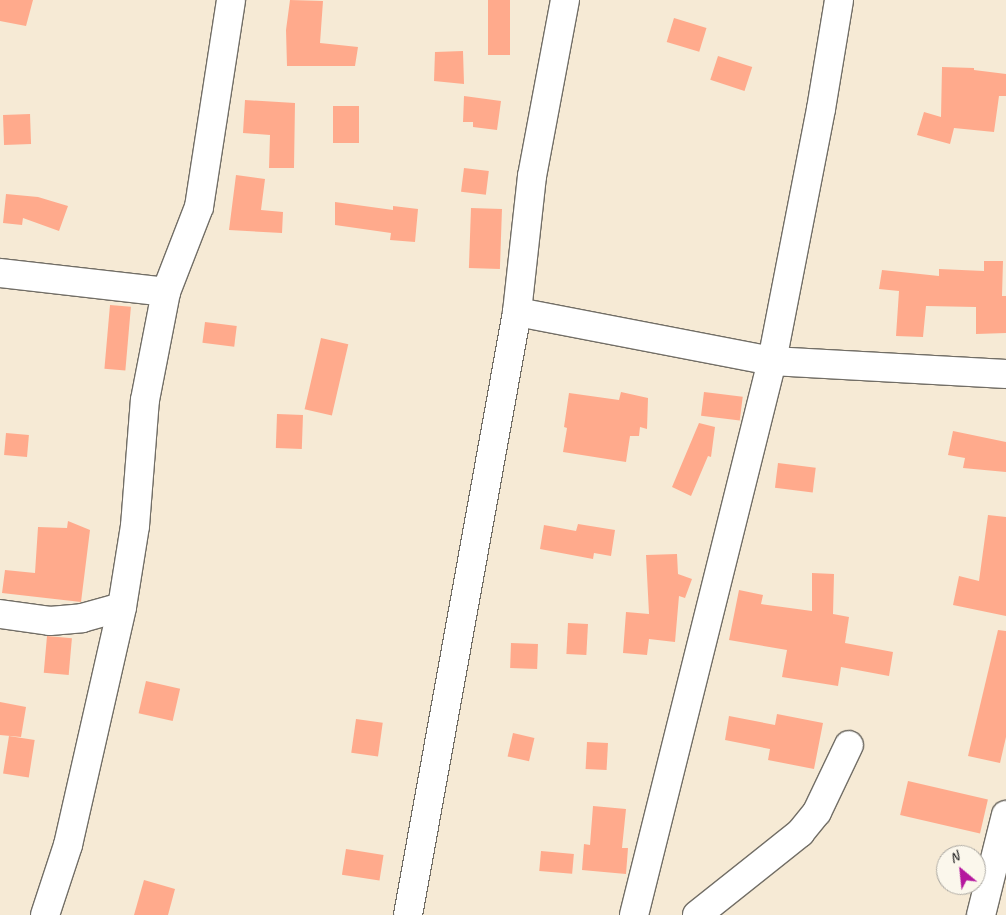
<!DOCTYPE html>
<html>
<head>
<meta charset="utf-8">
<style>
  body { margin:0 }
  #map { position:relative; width:1006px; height:915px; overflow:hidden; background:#f6ead5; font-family:Caveat,sans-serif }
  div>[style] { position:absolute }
  .building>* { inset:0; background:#ffaa8c; transform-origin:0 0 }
  .roads { filter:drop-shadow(1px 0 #726e66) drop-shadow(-1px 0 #726e66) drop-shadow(0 1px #726e66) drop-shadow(0 -1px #726e66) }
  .minor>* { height:28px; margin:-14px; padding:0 14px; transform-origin:14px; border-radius:14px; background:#fff }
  span { translate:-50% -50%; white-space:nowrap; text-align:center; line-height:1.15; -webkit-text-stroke:4.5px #fbf7ec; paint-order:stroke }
  .north { position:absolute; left:936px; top:845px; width:50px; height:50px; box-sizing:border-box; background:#fbf7ec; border:1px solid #a8a59f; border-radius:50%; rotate:332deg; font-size:14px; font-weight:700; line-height:20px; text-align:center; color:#2b2b2b }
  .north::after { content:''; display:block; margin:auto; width:18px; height:22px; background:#b5179e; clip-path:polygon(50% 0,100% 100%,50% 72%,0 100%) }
</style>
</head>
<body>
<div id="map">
  <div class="building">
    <i style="clip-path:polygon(0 0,33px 0,26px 26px,0 21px)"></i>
    <i style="clip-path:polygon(290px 0,323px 1px,320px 43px,358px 47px,355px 66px,287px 66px,286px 30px)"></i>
    <i style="left:488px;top:0;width:22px;height:55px"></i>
    <i style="left:674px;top:18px;width:34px;height:25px;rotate:17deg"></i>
    <i style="clip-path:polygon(463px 51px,464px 84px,434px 81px,435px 52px)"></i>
    <i style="left:718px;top:56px;width:36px;height:25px;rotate:18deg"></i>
    <i style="clip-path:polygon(942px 67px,974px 68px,974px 70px,1006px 74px,1006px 96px,999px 96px,994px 132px,954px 128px,950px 144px,917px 135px,924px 112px,941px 117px)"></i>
    <i style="clip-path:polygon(464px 96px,501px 101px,497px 130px,473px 127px,473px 122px,463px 122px)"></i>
    <i style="clip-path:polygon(245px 100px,295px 103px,294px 168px,269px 168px,270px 135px,243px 133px)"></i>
    <i style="left:333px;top:106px;width:26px;height:37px"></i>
    <i style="left:30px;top:114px;width:30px;height:27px;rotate:88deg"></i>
    <i style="left:464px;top:168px;width:25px;height:24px;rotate:7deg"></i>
    <i style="clip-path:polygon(236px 175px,265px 179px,261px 210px,283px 212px,282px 233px,229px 230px)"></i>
    <i style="clip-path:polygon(6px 194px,38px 197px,68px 206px,59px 231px,23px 218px,22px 225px,3px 223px)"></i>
    <i style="clip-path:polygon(335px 202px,393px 210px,393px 206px,418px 209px,415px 242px,390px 240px,391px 233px,335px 225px)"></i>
    <i style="left:471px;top:208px;width:31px;height:60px;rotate:2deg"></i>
    <i style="clip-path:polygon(984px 261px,1003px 261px,1002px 296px,1006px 296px,1006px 333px,976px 334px,976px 307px,926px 306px,923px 337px,896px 336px,899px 291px,879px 289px,882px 270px,939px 276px,939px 269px,984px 271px)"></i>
    <i style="left:110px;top:305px;width:21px;height:64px;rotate:5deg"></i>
    <i style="left:205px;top:322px;width:32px;height:21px;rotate:7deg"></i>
    <i style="left:321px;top:338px;width:28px;height:73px;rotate:13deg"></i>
    <i style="clip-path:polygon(621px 392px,648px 398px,647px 429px,640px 427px,639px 436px,630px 436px,626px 462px,563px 452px,567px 428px,564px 427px,569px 393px,619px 400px)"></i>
    <i style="left:704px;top:392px;width:39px;height:24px;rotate:7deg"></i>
    <i style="left:277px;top:414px;width:26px;height:34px;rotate:2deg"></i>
    <i style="clip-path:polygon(699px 423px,715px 427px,711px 457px,708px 456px,691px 496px,672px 487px)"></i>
    <i style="clip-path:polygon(953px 431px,1006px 442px,1006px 472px,963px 468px,965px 458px,948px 455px)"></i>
    <i style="left:6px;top:433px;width:23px;height:22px;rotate:5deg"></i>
    <i style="left:778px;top:463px;width:38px;height:25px;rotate:7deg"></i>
    <i style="clip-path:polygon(988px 515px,1006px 517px,1006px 616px,953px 605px,959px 576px,979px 581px)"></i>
    <i style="clip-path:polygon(68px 521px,90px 530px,81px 602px,2px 593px,5px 570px,35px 573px,38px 527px,67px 528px)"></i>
    <i style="clip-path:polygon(578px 524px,615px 530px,611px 556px,594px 553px,593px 559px,540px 549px,544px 525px,576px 531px)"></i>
    <i style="clip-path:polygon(677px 554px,678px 574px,692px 579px,685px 598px,679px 596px,675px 642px,649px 639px,647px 655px,623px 653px,626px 612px,649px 614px,646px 555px)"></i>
    <i style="clip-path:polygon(812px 573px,834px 574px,833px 614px,849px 617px,845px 643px,893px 652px,889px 676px,841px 667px,838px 686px,782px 677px,787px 650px,729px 640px,739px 590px,763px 595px,761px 604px,812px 611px)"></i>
    <i style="left:568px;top:623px;width:20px;height:31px;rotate:3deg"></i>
    <i style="clip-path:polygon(998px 630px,1006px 631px,1006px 737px,1000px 763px,968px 756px)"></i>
    <i style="left:47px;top:636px;width:25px;height:37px;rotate:5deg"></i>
    <i style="left:511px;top:643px;width:27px;height:25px;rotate:2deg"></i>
    <i style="left:146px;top:681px;width:35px;height:33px;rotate:13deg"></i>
    <i style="clip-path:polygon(0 702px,26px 707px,21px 737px,0 735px)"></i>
    <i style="clip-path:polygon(777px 714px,823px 723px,814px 769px,768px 760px,770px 749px,725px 740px,729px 716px,775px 725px)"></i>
    <i style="left:356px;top:719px;width:27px;height:34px;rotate:8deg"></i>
    <i style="left:513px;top:733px;width:22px;height:24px;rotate:13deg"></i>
    <i style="left:9px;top:736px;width:26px;height:38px;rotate:9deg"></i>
    <i style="left:587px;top:742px;width:21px;height:27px;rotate:3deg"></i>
    <i style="left:908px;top:781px;width:82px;height:35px;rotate:13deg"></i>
    <i style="clip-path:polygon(593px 806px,626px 809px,622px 848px,628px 848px,626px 874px,582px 870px,584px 844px,590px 845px)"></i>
    <i style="left:346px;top:849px;width:38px;height:26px;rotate:9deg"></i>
    <i style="left:541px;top:851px;width:33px;height:20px;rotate:5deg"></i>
    <i style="clip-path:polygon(144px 880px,175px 889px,168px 915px,134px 915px)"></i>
  </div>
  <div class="roads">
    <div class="minor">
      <i style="left:565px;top:0;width:179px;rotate:100.6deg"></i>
      <i style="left:532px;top:176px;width:137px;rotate:96.3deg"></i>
      <i style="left:517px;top:312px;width:260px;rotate:10.9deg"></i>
      <i style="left:772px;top:361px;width:234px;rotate:3.2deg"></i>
      <i style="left:0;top:273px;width:167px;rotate:6.5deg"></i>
      <i style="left:0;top:614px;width:50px;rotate:8deg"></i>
      <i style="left:50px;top:621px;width:32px;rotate:-5deg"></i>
      <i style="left:82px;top:618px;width:41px;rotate:-15.4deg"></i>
      <i style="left:45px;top:915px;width:74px;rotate:-71.8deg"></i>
      <i style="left:68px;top:845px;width:244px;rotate:-77.2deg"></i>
      <i style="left:122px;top:607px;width:82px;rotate:-80.9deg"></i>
      <i style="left:135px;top:526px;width:126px;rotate:-85.5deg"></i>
      <i style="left:145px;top:400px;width:110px;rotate:-79deg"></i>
      <i style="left:166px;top:292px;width:91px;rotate:-68.8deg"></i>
      <i style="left:199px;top:207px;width:209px;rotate:-81.2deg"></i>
      <i style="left:408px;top:915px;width:613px;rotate:-79.75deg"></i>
      <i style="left:634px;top:915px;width:571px;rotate:-76.01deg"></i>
      <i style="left:772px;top:361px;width:257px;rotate:-79deg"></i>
      <i style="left:821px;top:109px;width:110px;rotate:-80.6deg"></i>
      <i style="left:697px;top:915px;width:132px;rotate:-38.5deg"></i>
      <i style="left:800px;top:833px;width:27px;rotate:-51deg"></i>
      <i style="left:817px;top:812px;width:74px;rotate:-64.5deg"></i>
      <i style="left:981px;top:915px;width:103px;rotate:-76deg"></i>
    </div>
  </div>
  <div class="north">N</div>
</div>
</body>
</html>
